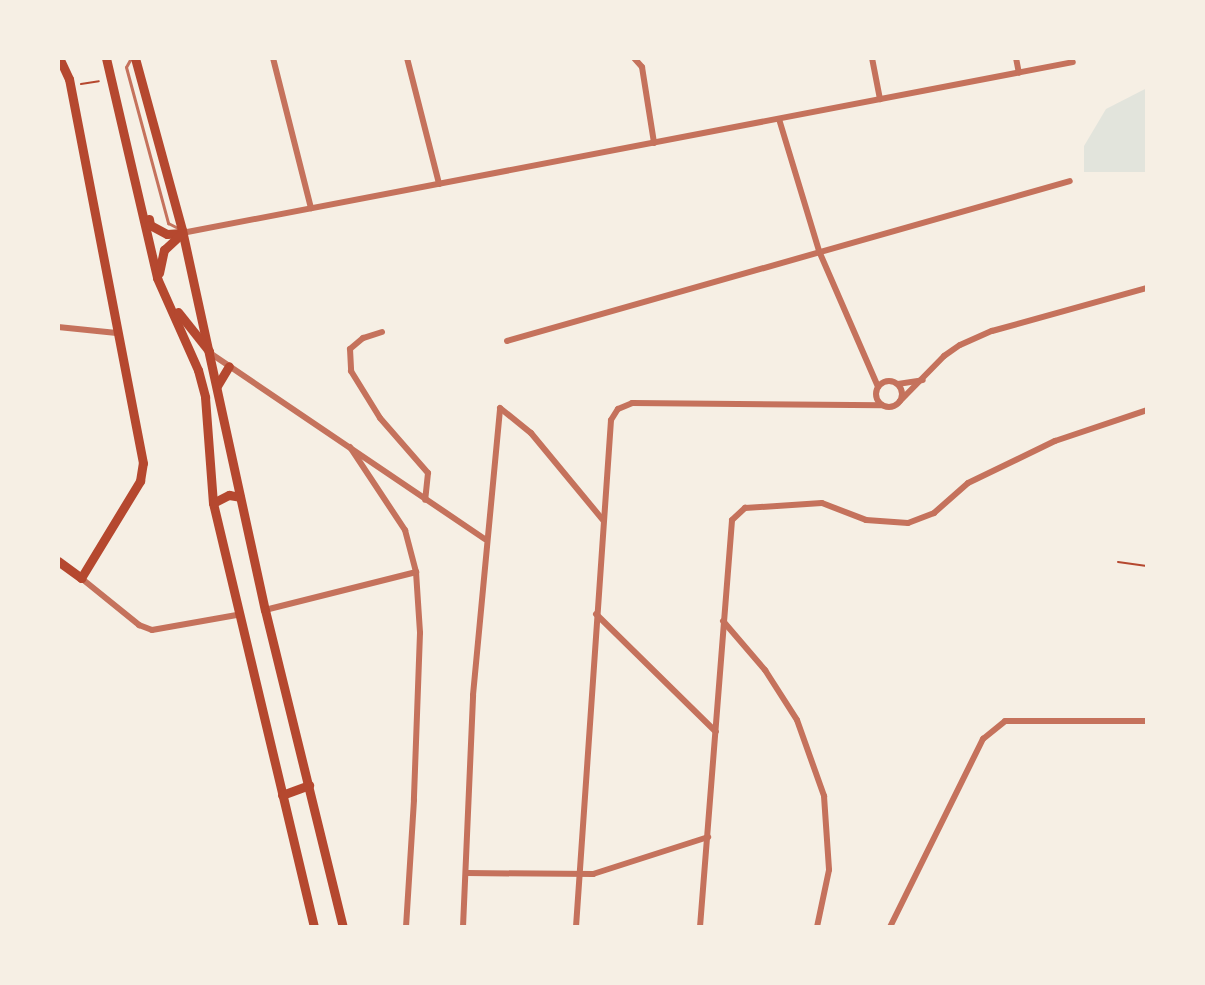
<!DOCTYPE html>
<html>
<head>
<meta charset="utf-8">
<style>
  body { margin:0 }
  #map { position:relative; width:1205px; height:985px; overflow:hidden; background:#f6efe4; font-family:"Playfair Display",serif }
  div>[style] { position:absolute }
  .green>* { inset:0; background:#e2e4dc }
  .path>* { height:2px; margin:-1px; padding:0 1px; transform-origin:1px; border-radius:1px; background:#b5482f }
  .service>* { height:3px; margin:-1.5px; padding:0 1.5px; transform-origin:1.5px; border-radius:1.5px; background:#c5725c }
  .minor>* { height:6px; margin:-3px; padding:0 3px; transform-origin:3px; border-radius:3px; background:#c5725c }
  .minor>.ring { margin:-3px; padding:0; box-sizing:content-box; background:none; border:6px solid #c5725c; border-radius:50% }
  .secondary>* { height:9px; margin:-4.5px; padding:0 4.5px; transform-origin:4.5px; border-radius:4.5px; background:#b5482f }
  span { translate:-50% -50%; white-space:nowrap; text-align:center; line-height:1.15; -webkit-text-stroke:7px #f6efe4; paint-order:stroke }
  .frame { position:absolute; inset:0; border:60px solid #f6efe4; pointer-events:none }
</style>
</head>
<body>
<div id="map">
  <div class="green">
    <i style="clip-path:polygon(1147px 88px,1147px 172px,1084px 172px,1084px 146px,1106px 109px)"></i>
  </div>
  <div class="path">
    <i style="left:81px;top:84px;width:18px;rotate:-9deg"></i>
    <i style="left:1118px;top:562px;width:29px;rotate:8deg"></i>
  </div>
  <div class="service">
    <i style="left:131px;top:58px;width:10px;rotate:119deg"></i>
    <i style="left:126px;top:67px;width:162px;rotate:74.9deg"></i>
    <i style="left:168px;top:223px;width:11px;rotate:27deg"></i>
  </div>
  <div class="minor">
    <i style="left:273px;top:58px;width:155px;rotate:75.8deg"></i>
    <i style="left:407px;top:58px;width:130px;rotate:75.7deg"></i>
    <i style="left:634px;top:58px;width:12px;rotate:48deg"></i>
    <i style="left:642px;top:67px;width:77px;rotate:81deg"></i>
    <i style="left:872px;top:58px;width:42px;rotate:79deg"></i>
    <i style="left:1016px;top:58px;width:15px;rotate:79deg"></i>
    <i style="left:779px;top:119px;width:138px;rotate:73.1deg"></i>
    <i style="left:819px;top:251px;width:148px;rotate:66.5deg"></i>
    <i style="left:182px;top:233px;width:907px;rotate:-10.86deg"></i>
    <i style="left:58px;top:327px;width:59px;rotate:5.8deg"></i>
    <i style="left:382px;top:332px;width:20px;rotate:162deg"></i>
    <i style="left:363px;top:338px;width:17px;rotate:140deg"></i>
    <i style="left:350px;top:349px;width:22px;rotate:87deg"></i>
    <i style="left:351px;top:371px;width:55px;rotate:58.3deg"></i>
    <i style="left:380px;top:418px;width:73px;rotate:48.9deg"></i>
    <i style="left:428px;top:473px;width:27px;rotate:96deg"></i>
    <i style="left:507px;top:341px;width:585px;rotate:-15.86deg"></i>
    <i style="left:210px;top:353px;width:332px;rotate:34.1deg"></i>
    <i class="ring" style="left:876px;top:381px;width:20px;height:20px"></i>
    <i style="left:898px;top:384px;width:25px;rotate:-9deg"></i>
    <i style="left:900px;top:401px;width:63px;rotate:-45.6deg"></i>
    <i style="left:944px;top:356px;width:19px;rotate:-35deg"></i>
    <i style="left:960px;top:345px;width:35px;rotate:-24deg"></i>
    <i style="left:992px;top:331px;width:161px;rotate:-15.5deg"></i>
    <i style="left:350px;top:447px;width:100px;rotate:56.5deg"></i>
    <i style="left:405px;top:530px;width:43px;rotate:75.3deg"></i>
    <i style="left:416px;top:572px;width:61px;rotate:86.2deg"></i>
    <i style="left:420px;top:633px;width:167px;rotate:92.1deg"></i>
    <i style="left:414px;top:800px;width:127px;rotate:93.6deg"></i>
    <i style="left:81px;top:578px;width:75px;rotate:39deg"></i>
    <i style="left:139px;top:625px;width:14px;rotate:21deg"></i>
    <i style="left:152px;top:630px;width:86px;rotate:-10deg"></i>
    <i style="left:265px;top:610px;width:156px;rotate:-14.1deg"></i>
    <i style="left:596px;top:614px;width:168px;rotate:44.5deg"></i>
    <i style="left:723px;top:621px;width:65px;rotate:49.4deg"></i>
    <i style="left:765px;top:670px;width:59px;rotate:57.4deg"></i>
    <i style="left:797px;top:720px;width:81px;rotate:70.4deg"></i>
    <i style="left:824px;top:796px;width:74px;rotate:86.1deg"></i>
    <i style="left:829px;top:870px;width:58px;rotate:101.9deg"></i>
    <i style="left:467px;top:873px;width:126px;rotate:0.5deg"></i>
    <i style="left:593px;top:874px;width:121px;rotate:-17.8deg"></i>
    <i style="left:463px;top:927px;width:232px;rotate:-87.5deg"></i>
    <i style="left:473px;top:695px;width:288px;rotate:-84.6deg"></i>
    <i style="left:500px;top:408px;width:40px;rotate:39deg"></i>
    <i style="left:531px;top:433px;width:113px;rotate:50.4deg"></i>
    <i style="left:576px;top:927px;width:508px;rotate:-86.05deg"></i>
    <i style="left:611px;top:420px;width:13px;rotate:-58deg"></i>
    <i style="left:618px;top:409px;width:15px;rotate:-23deg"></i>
    <i style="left:632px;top:403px;width:250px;rotate:0.5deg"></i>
    <i style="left:700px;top:927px;width:408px;rotate:-85.5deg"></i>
    <i style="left:732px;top:520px;width:18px;rotate:-43deg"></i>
    <i style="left:745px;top:508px;width:77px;rotate:-3.7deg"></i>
    <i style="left:822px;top:503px;width:47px;rotate:21.1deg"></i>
    <i style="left:866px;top:520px;width:42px;rotate:4.1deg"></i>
    <i style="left:908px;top:523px;width:28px;rotate:-21deg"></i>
    <i style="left:934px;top:513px;width:45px;rotate:-41.4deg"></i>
    <i style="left:968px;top:483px;width:97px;rotate:-25.8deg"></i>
    <i style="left:1055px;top:441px;width:97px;rotate:-18.6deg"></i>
    <i style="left:890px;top:927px;width:210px;rotate:-63.7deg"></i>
    <i style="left:983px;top:739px;width:28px;rotate:-39deg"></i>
    <i style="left:1005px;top:721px;width:142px"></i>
  </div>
  <div class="secondary">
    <i style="left:106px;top:58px;width:226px;rotate:76.9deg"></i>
    <i style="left:157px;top:278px;width:101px;rotate:66deg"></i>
    <i style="left:198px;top:370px;width:28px;rotate:75deg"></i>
    <i style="left:205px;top:397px;width:106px;rotate:85.7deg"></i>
    <i style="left:213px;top:503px;width:436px;rotate:76.6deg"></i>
    <i style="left:135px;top:58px;width:178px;rotate:74.7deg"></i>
    <i style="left:182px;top:230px;width:389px;rotate:77.7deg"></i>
    <i style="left:265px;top:610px;width:326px;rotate:76.2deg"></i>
    <i style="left:149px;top:219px;width:6px;rotate:81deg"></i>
    <i style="left:150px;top:225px;width:19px;rotate:28deg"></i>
    <i style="left:167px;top:234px;width:15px;rotate:-4deg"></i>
    <i style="left:159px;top:273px;width:24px;rotate:-78deg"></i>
    <i style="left:164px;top:250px;width:25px;rotate:-43deg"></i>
    <i style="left:178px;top:312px;width:50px;rotate:51.5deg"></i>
    <i style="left:217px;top:386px;width:23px;rotate:-59deg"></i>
    <i style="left:213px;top:503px;width:18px;rotate:-27deg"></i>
    <i style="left:229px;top:495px;width:11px;rotate:10deg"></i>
    <i style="left:58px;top:561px;width:29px;rotate:36deg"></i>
    <i style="left:81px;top:578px;width:114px;rotate:-58.7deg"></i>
    <i style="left:140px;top:481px;width:18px;rotate:-81deg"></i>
    <i style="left:143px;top:463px;width:391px;rotate:-100.9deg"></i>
    <i style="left:69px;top:79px;width:23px;rotate:-115deg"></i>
    <i style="left:282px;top:795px;width:29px;rotate:-20deg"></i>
  </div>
  <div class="frame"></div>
</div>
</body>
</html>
